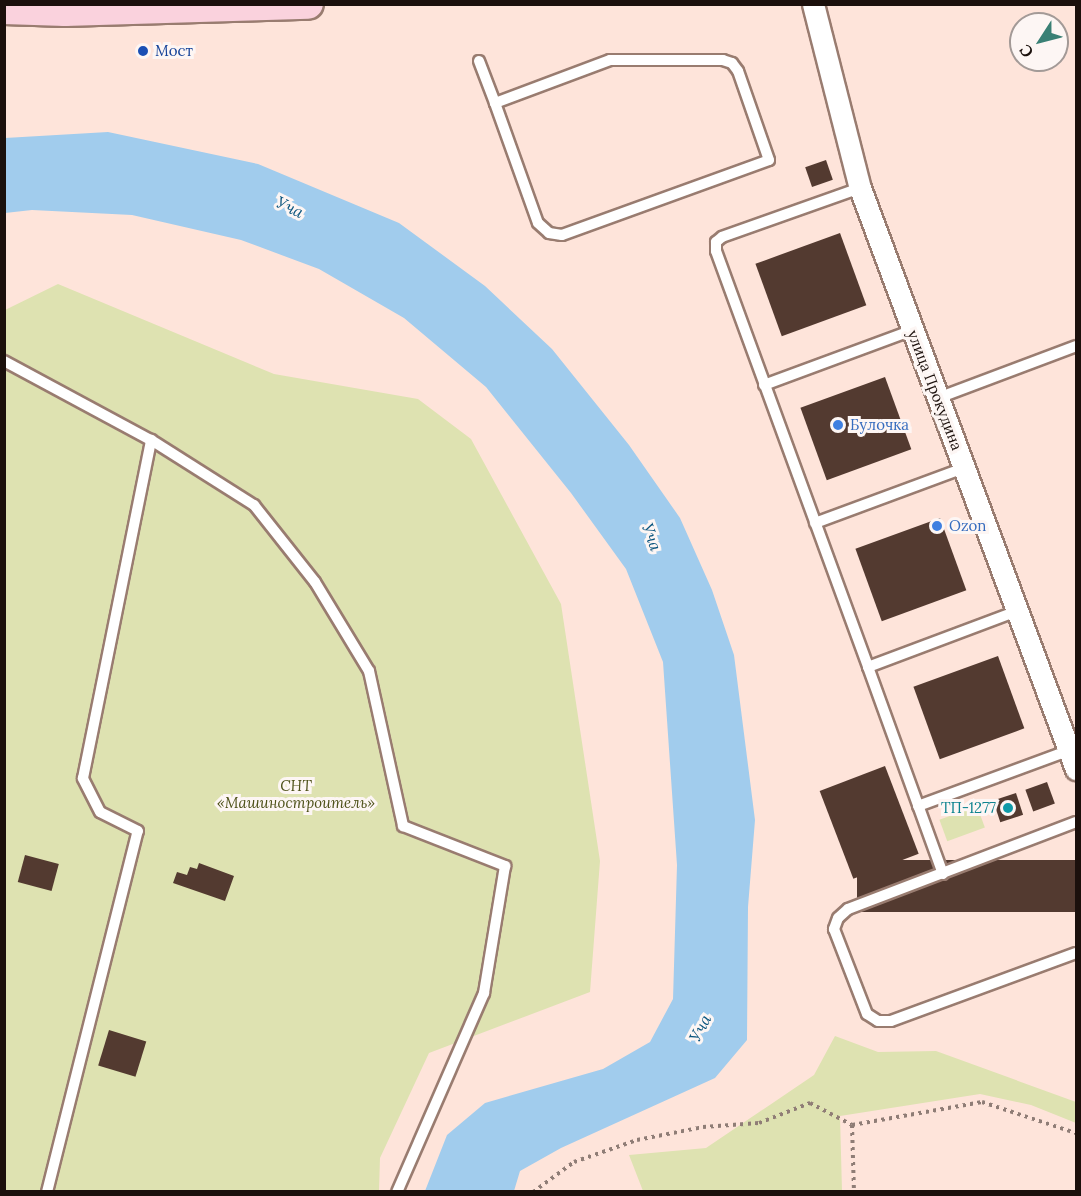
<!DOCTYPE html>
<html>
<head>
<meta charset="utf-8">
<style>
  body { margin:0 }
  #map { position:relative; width:1081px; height:1196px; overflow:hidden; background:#fee4da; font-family:Lora,serif }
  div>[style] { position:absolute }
  .green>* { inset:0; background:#dee2b1; transform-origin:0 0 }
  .water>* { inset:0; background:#a1cced }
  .building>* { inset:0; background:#533a30; transform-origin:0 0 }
  .path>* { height:4px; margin-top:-2px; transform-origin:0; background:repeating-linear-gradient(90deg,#8f7d76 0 3px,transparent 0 7.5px) }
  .roads { filter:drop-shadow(2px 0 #997c70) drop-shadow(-2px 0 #997c70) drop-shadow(0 2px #997c70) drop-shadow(0 -2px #997c70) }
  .lane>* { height:10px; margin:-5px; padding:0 5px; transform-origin:5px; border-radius:5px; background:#fff }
  .street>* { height:21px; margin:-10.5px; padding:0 10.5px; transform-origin:10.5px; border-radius:10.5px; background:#fff }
  .secondary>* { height:30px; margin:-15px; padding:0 15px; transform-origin:15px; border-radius:15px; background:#fad2dd }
  .dots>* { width:16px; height:16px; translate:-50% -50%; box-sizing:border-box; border:3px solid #fdf6f4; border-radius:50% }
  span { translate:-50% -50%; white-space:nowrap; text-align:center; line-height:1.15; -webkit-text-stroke:6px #fdf6f4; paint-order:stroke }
  .transit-label { font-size:15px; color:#164399 }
  .left { translate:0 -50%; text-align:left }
  .street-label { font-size:15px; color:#1b100c }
  .shop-label { font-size:15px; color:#366cbe }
  .park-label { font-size:15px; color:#4e5119; font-style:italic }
  .culture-label { font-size:15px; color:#0d838f }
  .right { translate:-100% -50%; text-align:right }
  .water-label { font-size:16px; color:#08537d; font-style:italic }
  .frame { position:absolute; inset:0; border:6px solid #1b100c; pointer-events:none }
  .north { position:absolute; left:1009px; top:12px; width:60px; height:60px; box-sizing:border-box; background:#fdf6f4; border:2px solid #a39a97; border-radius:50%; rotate:234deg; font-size:16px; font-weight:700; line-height:24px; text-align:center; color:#1b100c }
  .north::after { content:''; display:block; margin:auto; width:21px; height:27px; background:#3a8075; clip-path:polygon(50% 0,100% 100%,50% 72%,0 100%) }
</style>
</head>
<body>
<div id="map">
  <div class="green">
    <i style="clip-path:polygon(58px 284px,274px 374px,418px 399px,471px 439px,561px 604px,600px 861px,590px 992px,429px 1053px,380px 1158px,379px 1191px,5px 1192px,5px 310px)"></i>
    <i style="left:977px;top:806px;width:23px;height:40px;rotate:70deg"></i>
    <i style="clip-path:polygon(835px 1036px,878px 1052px,936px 1051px,1076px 1102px,1076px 1123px,1031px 1105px,980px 1094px,840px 1116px,842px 1191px,643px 1191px,629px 1155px,706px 1148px,814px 1075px)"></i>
  </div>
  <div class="water">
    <i style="clip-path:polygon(108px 132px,258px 164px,399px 223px,485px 286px,552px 349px,629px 445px,680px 518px,712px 590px,734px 655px,755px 820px,748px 907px,747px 1040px,715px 1078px,561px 1148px,520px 1171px,514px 1191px,425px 1191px,447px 1135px,485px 1103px,603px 1069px,650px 1042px,673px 999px,677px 865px,663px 662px,626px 569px,571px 493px,486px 387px,404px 318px,319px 269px,241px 240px,132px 215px,32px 210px,5px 213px,5px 138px)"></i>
  </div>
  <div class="building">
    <i style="left:826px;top:160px;width:21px;height:22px;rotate:71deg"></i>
    <i style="left:840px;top:233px;width:77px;height:90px;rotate:70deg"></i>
    <i style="left:885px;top:377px;width:77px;height:90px;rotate:70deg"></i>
    <i style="left:940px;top:518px;width:77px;height:90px;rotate:70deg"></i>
    <i style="left:998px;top:656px;width:77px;height:90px;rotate:70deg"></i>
    <i style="left:885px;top:766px;width:94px;height:70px;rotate:69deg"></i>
    <i style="left:1047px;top:782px;width:23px;height:23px;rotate:70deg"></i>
    <i style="left:1016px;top:793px;width:23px;height:24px;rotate:72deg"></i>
    <i style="left:25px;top:855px;width:35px;height:28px;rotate:15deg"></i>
    <i style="left:1076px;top:860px;width:52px;height:219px;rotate:90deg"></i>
    <i style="clip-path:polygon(199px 863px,234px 876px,225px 901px,173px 883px,177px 872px,187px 875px,190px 867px,197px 869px)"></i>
    <i style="left:109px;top:1030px;width:39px;height:37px;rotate:17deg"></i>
  </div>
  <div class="path">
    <i style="left:852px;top:1125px;width:67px;rotate:88.3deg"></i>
    <i style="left:533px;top:1192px;width:51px;rotate:-36.2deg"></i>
    <i style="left:574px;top:1162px;width:67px;rotate:-19.2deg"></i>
    <i style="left:637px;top:1140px;width:67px;rotate:-11.1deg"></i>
    <i style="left:703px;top:1127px;width:56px;rotate:-4.1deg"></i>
    <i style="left:759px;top:1123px;width:55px;rotate:-21.4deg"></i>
    <i style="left:810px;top:1103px;width:47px;rotate:27.6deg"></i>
    <i style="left:852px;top:1125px;width:132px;rotate:-10deg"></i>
    <i style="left:982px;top:1102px;width:99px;rotate:18.3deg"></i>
  </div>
  <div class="roads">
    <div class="lane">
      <i style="left:479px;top:61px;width:45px;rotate:69.1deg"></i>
      <i style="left:495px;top:103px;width:127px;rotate:70.3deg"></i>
      <i style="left:538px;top:223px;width:15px;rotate:42deg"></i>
      <i style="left:549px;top:233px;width:13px;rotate:9deg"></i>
      <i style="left:562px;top:235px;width:220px;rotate:-19.9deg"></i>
      <i style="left:769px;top:160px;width:94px;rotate:-109.2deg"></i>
      <i style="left:738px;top:71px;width:10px;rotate:-127deg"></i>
      <i style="left:732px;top:63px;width:9px;rotate:-162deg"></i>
      <i style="left:723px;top:60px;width:113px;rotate:180deg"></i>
      <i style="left:610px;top:60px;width:123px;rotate:159.5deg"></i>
      <i style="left:860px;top:188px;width:146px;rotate:160.5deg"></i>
      <i style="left:722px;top:237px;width:8px;rotate:140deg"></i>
      <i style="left:716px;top:242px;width:9px;rotate:90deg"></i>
      <i style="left:716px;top:251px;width:443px;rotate:69.9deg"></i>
      <i style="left:4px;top:361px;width:167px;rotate:28.3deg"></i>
      <i style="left:151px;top:440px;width:122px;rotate:32.3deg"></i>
      <i style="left:254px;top:505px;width:98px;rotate:51.6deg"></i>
      <i style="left:315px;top:582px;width:104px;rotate:58.8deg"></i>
      <i style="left:369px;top:671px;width:159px;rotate:77.6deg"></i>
      <i style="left:403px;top:826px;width:110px;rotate:21.4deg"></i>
      <i style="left:505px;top:866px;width:129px;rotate:99.4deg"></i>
      <i style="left:484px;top:993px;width:217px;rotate:113.6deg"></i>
      <i style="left:764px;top:385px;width:159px;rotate:-20.3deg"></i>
      <i style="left:938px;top:398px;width:147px;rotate:-20.6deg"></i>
      <i style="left:815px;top:523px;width:159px;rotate:-20.3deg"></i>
      <i style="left:918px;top:806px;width:162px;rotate:-20.2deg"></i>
      <i style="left:1076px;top:822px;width:244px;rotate:159.1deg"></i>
      <i style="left:848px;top:909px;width:13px;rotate:138deg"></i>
      <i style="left:838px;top:918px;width:12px;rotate:110deg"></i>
      <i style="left:834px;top:929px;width:91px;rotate:68.8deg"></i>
      <i style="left:867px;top:1014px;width:13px;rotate:32deg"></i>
      <i style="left:878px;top:1021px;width:13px"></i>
      <i style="left:891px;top:1021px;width:197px;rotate:-20.2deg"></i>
      <i style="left:943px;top:874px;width:220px;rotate:-109.9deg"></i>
      <i style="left:868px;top:667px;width:159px;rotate:-20.6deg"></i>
      <i style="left:47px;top:1192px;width:372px;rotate:-75.9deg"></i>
      <i style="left:138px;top:831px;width:42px;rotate:-153.4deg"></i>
      <i style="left:100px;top:812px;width:38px;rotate:-117deg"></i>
      <i style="left:83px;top:778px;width:345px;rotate:-78.6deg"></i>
    </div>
    <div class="street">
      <i style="left:813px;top:4px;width:190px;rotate:75.7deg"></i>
      <i style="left:860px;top:188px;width:620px;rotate:69.61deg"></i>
    </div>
    <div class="secondary">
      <i style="left:4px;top:9px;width:61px;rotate:1.9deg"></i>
      <i style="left:65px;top:11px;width:243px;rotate:-1.7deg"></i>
    </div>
  </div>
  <div class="dots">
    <i style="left:143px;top:51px;background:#1a4fb4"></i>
    <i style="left:838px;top:425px;background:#3f7fe0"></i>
    <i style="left:937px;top:526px;background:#3f7fe0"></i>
    <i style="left:1008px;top:808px;background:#0f9aa8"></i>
  </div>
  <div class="transit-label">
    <span class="left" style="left:155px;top:51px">Мост</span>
  </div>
  <div class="street-label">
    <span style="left:935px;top:390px;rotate:69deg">улица Прокудина</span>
  </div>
  <div class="shop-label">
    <span class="left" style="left:850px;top:425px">Булочка</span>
    <span class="left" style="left:949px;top:526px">Ozon</span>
  </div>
  <div class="park-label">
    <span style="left:296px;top:794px">СНТ<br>«Машиностроитель»</span>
  </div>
  <div class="culture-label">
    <span class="right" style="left:996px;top:808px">ТП-1277</span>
  </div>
  <div class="water-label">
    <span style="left:290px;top:207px;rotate:26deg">Уча</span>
    <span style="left:652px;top:537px;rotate:70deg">Уча</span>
    <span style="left:700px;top:1028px;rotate:-62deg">Уча</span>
  </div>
  <div class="frame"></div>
  <div class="north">С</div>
</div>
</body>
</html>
